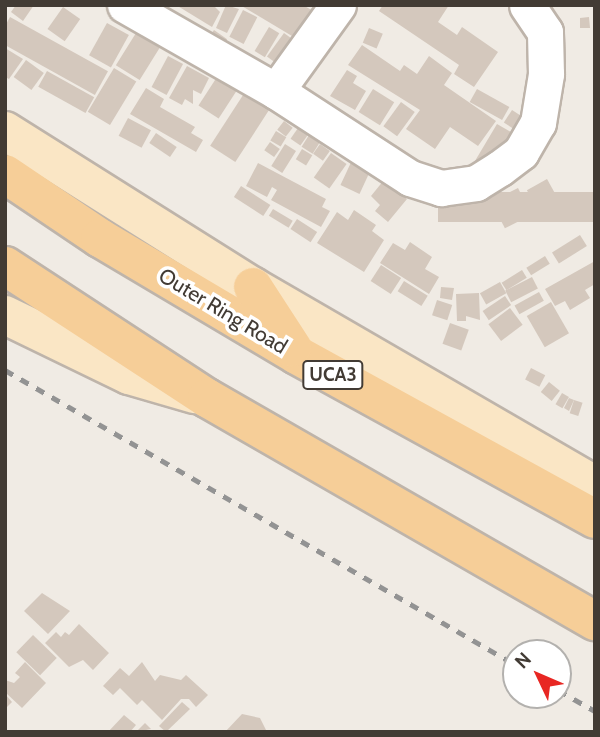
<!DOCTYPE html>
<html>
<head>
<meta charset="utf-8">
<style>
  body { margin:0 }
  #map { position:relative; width:600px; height:737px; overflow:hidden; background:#f0ebe4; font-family:Cabin,sans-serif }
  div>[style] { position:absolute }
  .building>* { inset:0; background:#d4c8bd; transform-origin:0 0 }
  .roads { filter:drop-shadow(2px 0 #beb4aa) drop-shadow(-2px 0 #beb4aa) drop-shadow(0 2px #beb4aa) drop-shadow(0 -2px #beb4aa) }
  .minor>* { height:35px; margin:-17.5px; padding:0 17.5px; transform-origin:17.5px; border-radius:17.5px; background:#fff }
  .secondary>* { height:38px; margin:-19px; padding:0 19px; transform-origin:19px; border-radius:19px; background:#fae6c5 }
  .primary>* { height:38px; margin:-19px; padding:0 19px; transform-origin:19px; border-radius:19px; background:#f6ce98 }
  .rail>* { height:5px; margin-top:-2.5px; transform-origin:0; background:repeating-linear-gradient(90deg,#939393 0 9px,transparent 0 18px) }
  span { translate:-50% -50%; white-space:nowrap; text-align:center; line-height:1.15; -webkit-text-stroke:7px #fff; paint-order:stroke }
  .shield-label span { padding:2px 5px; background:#fff; border:2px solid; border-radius:5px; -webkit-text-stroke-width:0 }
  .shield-label { font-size:19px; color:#423b34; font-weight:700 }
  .street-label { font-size:21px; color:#423b34 }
  .frame { position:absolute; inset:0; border:7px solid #423b34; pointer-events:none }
  .north { position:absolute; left:502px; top:639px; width:70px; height:70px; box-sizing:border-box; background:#fff; border:2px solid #b3b1ae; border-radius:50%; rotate:314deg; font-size:19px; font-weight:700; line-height:28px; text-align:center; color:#423b34 }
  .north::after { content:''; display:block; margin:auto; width:24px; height:32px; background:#e82723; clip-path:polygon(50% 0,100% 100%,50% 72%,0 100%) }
</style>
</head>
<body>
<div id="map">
  <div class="building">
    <i style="clip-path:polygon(16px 5px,34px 5px,23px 21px,11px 12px)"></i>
    <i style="clip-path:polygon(176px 5px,213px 5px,220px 12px,212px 27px)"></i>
    <i style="clip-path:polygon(226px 5px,239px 9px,227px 33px,216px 28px)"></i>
    <i style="clip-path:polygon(240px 5px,303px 5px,313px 11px,297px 39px)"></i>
    <i style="clip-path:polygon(383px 5px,449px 5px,438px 22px,457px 35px,462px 27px,498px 52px,474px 87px,454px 74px,459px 65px,379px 11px)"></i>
    <i style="left:63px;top:7px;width:21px;height:27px;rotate:35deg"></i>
    <i style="left:243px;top:10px;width:16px;height:30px;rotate:27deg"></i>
    <i style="left:10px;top:17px;width:112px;height:27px;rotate:29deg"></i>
    <i style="clip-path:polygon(589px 17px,590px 28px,580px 28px,580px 18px)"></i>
    <i style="left:107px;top:23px;width:25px;height:37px;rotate:29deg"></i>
    <i style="left:269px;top:27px;width:12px;height:28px;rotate:31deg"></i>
    <i style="left:369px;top:28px;width:15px;height:16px;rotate:23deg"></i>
    <i style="left:214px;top:30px;width:16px;height:15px;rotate:35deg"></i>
    <i style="left:136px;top:33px;width:28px;height:38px;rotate:32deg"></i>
    <i style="left:284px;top:33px;width:14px;height:29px;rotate:36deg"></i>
    <i style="clip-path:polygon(362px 45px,400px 71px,404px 65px,417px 74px,429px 56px,452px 73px,444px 85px,496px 121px,478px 146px,450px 127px,435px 149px,406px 129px,420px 110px,348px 65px)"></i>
    <i style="clip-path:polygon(5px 48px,23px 59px,9px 79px,5px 77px)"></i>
    <i style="left:168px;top:56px;width:17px;height:35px;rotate:28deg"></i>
    <i style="left:26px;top:60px;width:22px;height:21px;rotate:36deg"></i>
    <i style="clip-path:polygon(187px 66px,209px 78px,201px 94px,193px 90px,193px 104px,185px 99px,182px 105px,169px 98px)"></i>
    <i style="left:114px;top:68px;width:26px;height:51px;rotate:31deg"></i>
    <i style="clip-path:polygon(347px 70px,357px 76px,353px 83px,366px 91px,355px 110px,330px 96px)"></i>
    <i style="left:47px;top:71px;width:54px;height:18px;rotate:29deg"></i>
    <i style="left:217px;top:77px;width:24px;height:34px;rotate:33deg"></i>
    <i style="clip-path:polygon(146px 88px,164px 99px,160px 107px,195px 127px,191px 133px,203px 140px,196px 152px,130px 114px)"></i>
    <i style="left:373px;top:89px;width:25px;height:27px;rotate:32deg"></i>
    <i style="left:477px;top:89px;width:37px;height:15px;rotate:29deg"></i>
    <i style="left:245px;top:92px;width:30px;height:64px;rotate:33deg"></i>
    <i style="left:401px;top:102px;width:17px;height:30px;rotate:36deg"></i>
    <i style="left:512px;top:110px;width:24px;height:15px;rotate:33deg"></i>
    <i style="left:128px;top:118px;width:26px;height:20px;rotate:28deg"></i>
    <i style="left:284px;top:121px;width:11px;height:11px;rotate:38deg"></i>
    <i style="clip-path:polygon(497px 124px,516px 135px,469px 171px)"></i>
    <i style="left:298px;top:128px;width:12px;height:13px;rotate:35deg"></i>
    <i style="left:276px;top:131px;width:12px;height:11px;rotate:31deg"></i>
    <i style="left:156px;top:133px;width:25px;height:12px;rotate:34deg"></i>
    <i style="left:309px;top:135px;width:13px;height:14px;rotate:32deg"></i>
    <i style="left:270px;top:142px;width:12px;height:10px;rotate:35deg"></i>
    <i style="left:285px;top:144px;width:13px;height:26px;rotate:32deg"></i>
    <i style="left:320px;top:144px;width:12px;height:12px;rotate:35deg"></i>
    <i style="left:302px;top:149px;width:12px;height:12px;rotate:31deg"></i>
    <i style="left:331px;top:153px;width:19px;height:30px;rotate:35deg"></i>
    <i style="left:354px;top:156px;width:21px;height:32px;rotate:25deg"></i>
    <i style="clip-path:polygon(258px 163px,326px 199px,322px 207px,330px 211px,321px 227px,271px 200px,277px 190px,272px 187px,267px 197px,246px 186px)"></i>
    <i style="left:547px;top:179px;width:26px;height:23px;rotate:61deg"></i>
    <i style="clip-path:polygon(384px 180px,407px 199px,388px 222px,375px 211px,380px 205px,371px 196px)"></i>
    <i style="left:241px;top:186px;width:35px;height:13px;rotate:33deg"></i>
    <i style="left:518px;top:188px;width:30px;height:30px;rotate:63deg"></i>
    <i style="left:595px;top:192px;width:30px;height:157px;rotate:90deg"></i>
    <i style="left:273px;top:209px;width:23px;height:8px;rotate:31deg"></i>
    <i style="clip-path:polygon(354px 210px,376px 225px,372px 231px,384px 240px,364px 272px,317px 243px,337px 212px,348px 220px)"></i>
    <i style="left:297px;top:219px;width:24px;height:12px;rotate:33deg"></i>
    <i style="left:580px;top:235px;width:13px;height:33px;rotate:58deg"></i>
    <i style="clip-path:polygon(410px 242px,432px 257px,425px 269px,439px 277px,429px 294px,380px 263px,393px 243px,405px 250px)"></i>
    <i style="left:545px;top:256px;width:9px;height:22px;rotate:58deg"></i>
    <i style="clip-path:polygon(595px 261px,595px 284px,585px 290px,590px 298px,570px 310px,565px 301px,555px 306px,545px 289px)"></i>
    <i style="left:381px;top:265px;width:24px;height:19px;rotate:33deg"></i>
    <i style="left:522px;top:270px;width:9px;height:24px;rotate:58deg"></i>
    <i style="left:532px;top:277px;width:13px;height:30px;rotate:63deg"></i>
    <i style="left:404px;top:281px;width:28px;height:12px;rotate:32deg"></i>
    <i style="left:500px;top:282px;width:13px;height:23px;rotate:61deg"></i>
    <i style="clip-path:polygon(441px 287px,454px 288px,452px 300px,440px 298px)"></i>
    <i style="left:539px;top:292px;width:10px;height:28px;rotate:61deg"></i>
    <i style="clip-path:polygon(479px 293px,480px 320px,466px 316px,466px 321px,457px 321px,456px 294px)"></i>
    <i style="left:505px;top:296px;width:11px;height:27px;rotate:56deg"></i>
    <i style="left:437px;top:300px;width:16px;height:16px;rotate:18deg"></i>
    <i style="left:551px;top:302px;width:36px;height:28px;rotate:60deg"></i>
    <i style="left:510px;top:308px;width:21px;height:27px;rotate:53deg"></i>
    <i style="left:450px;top:323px;width:20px;height:22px;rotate:20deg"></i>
    <i style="left:531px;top:368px;width:16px;height:13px;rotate:27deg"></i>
    <i style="left:549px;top:382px;width:14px;height:13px;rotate:39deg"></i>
    <i style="left:562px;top:393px;width:8px;height:13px;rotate:30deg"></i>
    <i style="clip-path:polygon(569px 398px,574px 400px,569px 411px,564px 408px)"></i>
    <i style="left:574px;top:400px;width:9px;height:14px;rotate:18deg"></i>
    <i style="clip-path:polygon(42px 593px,70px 611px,48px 634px,24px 611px)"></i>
    <i style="clip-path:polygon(79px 624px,109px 653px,93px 670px,83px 660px,69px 667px,45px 643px,56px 632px,61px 637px,65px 632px,69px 635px)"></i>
    <i style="left:33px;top:635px;width:33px;height:24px;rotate:44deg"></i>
    <i style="clip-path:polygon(25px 662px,46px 683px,22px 708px,5px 692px,5px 680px,14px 683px,20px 677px,15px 673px)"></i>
    <i style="clip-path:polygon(142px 662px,155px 681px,160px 675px,181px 680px,186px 675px,208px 695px,196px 707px,189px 699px,181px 699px,162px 720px,142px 700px,137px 705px,120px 688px,113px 695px,103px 686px,120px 668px,129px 676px)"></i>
    <i style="clip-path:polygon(5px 694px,12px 702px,5px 709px)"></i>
    <i style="clip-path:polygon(182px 702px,190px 709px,166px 732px,159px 726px)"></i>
    <i style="clip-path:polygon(242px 714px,260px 718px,267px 732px,225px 732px)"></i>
    <i style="clip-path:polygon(124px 715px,136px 725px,130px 732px,108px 732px)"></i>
    <i style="clip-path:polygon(145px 723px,151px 729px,136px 732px)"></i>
  </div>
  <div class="roads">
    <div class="minor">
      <i style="left:125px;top:5px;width:174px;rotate:29.7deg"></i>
      <i style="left:276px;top:91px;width:160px;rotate:33deg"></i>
      <i style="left:410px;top:178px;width:33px;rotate:18deg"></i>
      <i style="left:441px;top:188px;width:35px;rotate:-8deg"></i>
      <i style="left:476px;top:183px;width:28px;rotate:-32deg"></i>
      <i style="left:500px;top:168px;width:26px;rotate:-37deg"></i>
      <i style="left:521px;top:152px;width:34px;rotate:-60deg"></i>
      <i style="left:538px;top:123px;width:50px;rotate:-80.7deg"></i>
      <i style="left:546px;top:74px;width:42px;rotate:-91.4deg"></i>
      <i style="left:545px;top:32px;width:32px;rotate:-124deg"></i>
      <i style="left:276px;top:91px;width:106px;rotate:-54.2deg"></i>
    </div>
    <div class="secondary">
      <i style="left:5px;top:131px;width:293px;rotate:32.2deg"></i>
      <i style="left:253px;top:287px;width:395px;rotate:30.1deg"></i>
      <i style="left:5px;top:315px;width:138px;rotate:25.8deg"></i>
      <i style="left:129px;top:375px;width:69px;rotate:16.1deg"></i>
    </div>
    <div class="primary">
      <i style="left:5px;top:174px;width:115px;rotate:34deg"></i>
      <i style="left:100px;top:238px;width:229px;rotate:30.7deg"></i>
      <i style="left:297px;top:355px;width:340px;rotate:28.8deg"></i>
      <i style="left:5px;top:266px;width:241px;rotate:33.2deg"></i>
      <i style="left:207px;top:398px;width:448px;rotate:29.9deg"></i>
      <i style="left:253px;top:287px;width:72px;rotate:57deg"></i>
    </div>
  </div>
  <div class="rail">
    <i style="left:5px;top:370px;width:590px;rotate:30deg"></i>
    <i style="left:558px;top:690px;width:43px;rotate:29.6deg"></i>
  </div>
  <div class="shield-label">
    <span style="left:333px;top:375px">UCA3</span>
  </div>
  <div class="street-label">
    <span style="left:223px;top:311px;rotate:31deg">Outer Ring Road</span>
  </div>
  <div class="frame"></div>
  <div class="north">N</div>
</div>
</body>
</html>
